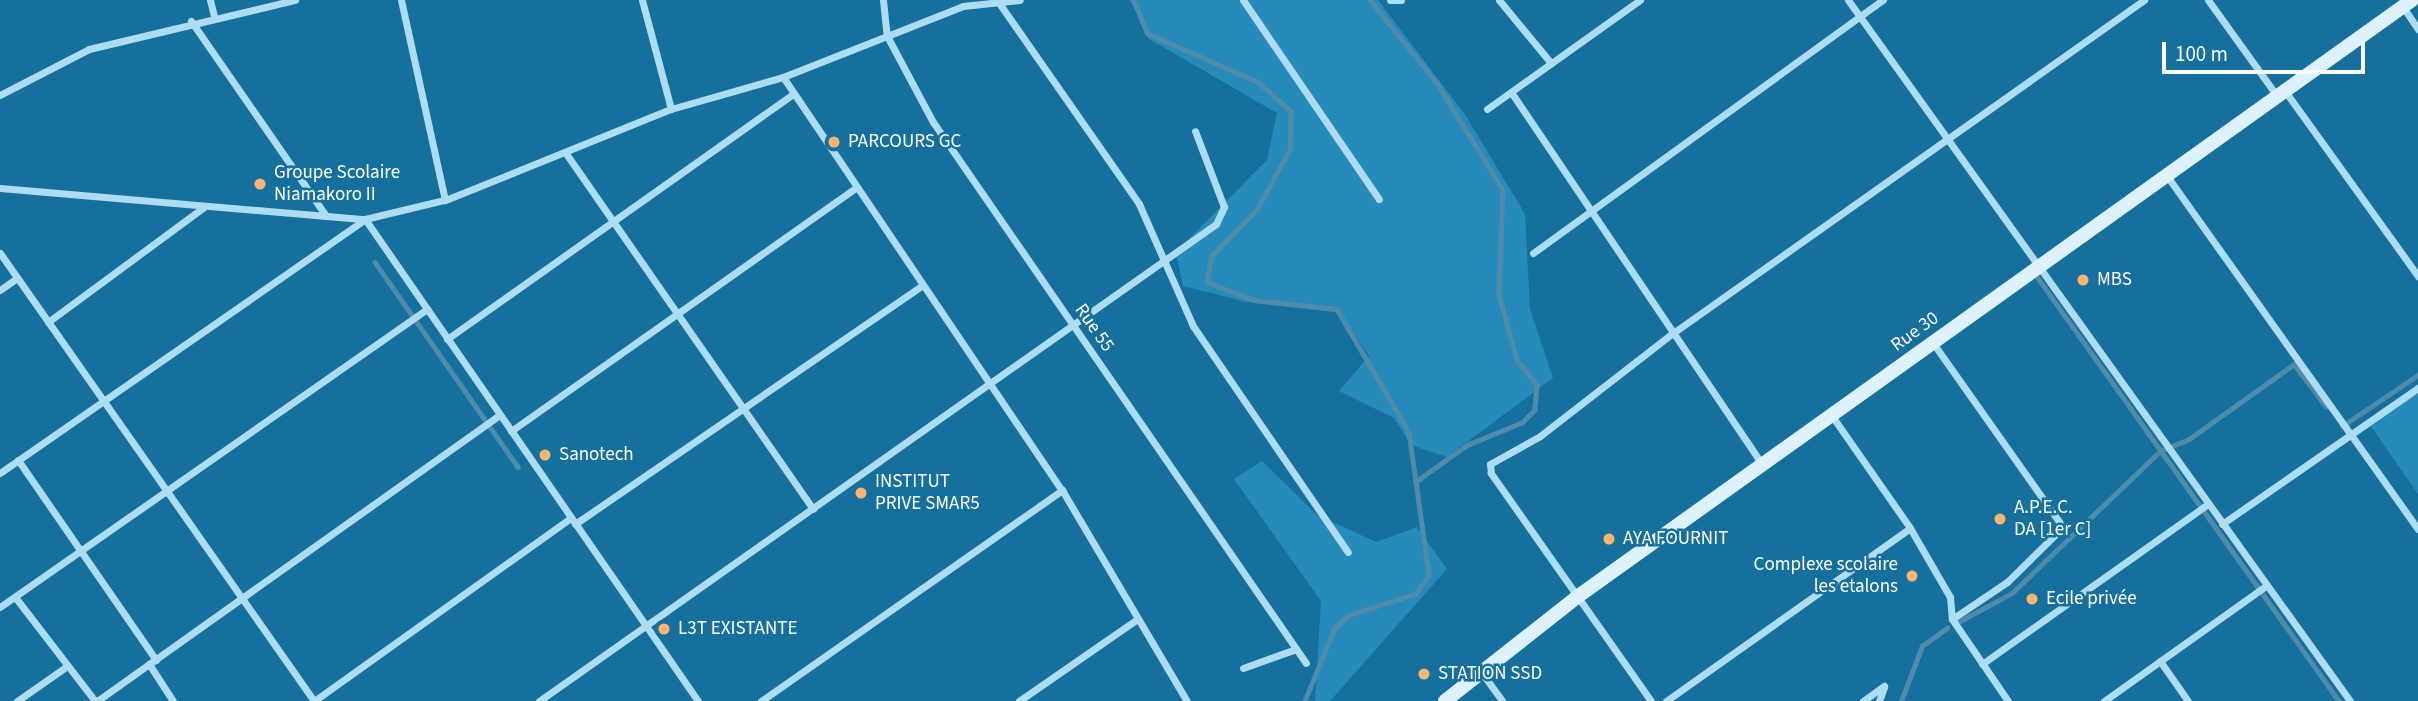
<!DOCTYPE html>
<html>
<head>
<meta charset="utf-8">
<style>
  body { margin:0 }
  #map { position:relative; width:2418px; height:701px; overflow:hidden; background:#16709e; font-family:"Source Sans 3",sans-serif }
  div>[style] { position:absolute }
  .green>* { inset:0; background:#268aba }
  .stream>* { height:4.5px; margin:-2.25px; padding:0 2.25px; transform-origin:2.25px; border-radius:2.25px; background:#508caa }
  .minor>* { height:7px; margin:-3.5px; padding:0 3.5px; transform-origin:3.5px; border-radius:3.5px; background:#aeddf3 }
  .secondary>* { height:14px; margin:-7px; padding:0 7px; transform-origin:7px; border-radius:7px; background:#ddf2fd }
  .dots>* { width:19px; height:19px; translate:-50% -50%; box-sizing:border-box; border:4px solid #16709e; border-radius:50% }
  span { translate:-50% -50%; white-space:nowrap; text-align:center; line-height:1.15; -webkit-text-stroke:5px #16709e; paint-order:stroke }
  .poi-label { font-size:19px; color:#fff }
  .left { translate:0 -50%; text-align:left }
  .right { translate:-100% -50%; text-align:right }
  .street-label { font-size:19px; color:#fff }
  .scale { position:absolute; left:2162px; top:42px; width:203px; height:32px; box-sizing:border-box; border:4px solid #fff; border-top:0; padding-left:9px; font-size:21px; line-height:24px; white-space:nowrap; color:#fff; -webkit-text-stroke:5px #16709e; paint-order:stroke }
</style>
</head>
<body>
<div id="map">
  <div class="green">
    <i style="clip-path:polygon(1130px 0,1378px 0,1466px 116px,1525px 214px,1530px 309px,1553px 378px,1447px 457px,1411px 445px,1394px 418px,1339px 391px,1369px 356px,1341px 313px,1247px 302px,1183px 286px,1176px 252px,1267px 160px,1277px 113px,1149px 39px)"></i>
    <i style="clip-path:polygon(2418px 392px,2418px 494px,2370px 425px)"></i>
    <i style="clip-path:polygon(1262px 461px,1317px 515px,1376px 542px,1417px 527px,1447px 569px,1330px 701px,1315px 701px,1321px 601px,1234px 479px)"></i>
  </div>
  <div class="stream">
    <i style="left:1134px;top:0;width:35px;rotate:68deg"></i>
    <i style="left:1147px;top:33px;width:121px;rotate:23.8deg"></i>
    <i style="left:1258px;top:82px;width:44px;rotate:41.3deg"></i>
    <i style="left:1291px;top:111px;width:39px;rotate:91deg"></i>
    <i style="left:1290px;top:150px;width:68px;rotate:118.8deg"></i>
    <i style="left:1257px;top:210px;width:64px;rotate:134.4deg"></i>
    <i style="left:1212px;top:256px;width:26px;rotate:101deg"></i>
    <i style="left:1207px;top:282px;width:50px;rotate:21deg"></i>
    <i style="left:1254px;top:300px;width:83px;rotate:6.2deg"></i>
    <i style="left:1337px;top:309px;width:143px;rotate:59.7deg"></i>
    <i style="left:1409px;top:432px;width:144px;rotate:82deg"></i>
    <i style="left:1429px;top:575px;width:23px;rotate:124deg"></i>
    <i style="left:1416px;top:594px;width:69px;rotate:162.3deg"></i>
    <i style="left:1350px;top:615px;width:20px;rotate:139deg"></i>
    <i style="left:1335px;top:628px;width:79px;rotate:112.3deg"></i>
    <i style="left:1370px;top:0;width:107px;rotate:51.1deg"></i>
    <i style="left:1437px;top:83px;width:126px;rotate:58.3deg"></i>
    <i style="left:1503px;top:190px;width:104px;rotate:92.2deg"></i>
    <i style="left:1499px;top:294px;width:68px;rotate:74.7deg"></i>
    <i style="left:1517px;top:360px;width:32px;rotate:51deg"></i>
    <i style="left:1537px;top:385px;width:25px;rotate:95deg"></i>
    <i style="left:1535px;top:410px;width:18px;rotate:135deg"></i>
    <i style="left:1522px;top:423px;width:58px;rotate:157.8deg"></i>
    <i style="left:1468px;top:445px;width:64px;rotate:144.6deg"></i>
    <i style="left:375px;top:262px;width:250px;rotate:55.1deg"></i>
    <i style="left:2038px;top:278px;width:519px;rotate:54.56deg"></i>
    <i style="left:2342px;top:426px;width:92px;rotate:-33.9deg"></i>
    <i style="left:1958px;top:622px;width:61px;rotate:-28.2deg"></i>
    <i style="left:2012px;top:593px;width:205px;rotate:-43.8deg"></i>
    <i style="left:2160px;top:451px;width:31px;rotate:-22deg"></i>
    <i style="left:2189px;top:439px;width:129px;rotate:-35.5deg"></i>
    <i style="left:2294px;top:364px;width:53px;rotate:52.7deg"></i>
    <i style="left:1901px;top:701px;width:59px;rotate:-69.1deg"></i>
    <i style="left:1922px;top:646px;width:31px;rotate:-36deg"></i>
  </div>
  <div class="minor">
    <i style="left:210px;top:0;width:16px;rotate:76deg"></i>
    <i style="left:401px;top:0;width:205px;rotate:77.6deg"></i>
    <i style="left:642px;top:0;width:113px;rotate:75.1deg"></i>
    <i style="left:883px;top:0;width:36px;rotate:84deg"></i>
    <i style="left:887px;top:36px;width:98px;rotate:61.9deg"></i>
    <i style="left:933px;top:122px;width:657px;rotate:55.42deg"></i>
    <i style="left:1243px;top:0;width:241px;rotate:55.7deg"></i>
    <i style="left:1390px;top:0;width:11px"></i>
    <i style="left:1499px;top:0;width:82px;rotate:50.5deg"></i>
    <i style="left:1848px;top:0;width:862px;rotate:54.39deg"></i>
    <i style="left:2208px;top:0;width:118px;rotate:54.3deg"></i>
    <i style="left:999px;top:3px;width:245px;rotate:55.1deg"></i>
    <i style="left:1139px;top:204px;width:133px;rotate:66.1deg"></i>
    <i style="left:1193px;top:326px;width:274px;rotate:55.6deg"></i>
    <i style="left:2403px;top:7px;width:27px;rotate:56deg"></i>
    <i style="left:191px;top:21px;width:237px;rotate:55.3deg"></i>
    <i style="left:783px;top:77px;width:498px;rotate:56deg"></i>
    <i style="left:1062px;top:490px;width:245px;rotate:59.4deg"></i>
    <i style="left:2285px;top:91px;width:228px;rotate:54.3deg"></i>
    <i style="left:1511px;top:92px;width:449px;rotate:56deg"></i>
    <i style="left:0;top:95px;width:100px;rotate:-27.3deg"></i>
    <i style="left:89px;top:49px;width:212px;rotate:-13.4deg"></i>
    <i style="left:1487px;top:109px;width:188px;rotate:-35.5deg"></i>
    <i style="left:567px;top:155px;width:431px;rotate:55.2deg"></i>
    <i style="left:2167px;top:176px;width:433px;rotate:54.6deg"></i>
    <i style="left:0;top:188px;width:366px;rotate:4.9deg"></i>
    <i style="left:365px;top:219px;width:85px;rotate:-13.5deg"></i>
    <i style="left:448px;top:199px;width:240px;rotate:-22deg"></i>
    <i style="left:671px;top:109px;width:116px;rotate:-15.9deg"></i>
    <i style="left:783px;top:77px;width:193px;rotate:-21.5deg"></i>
    <i style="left:963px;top:6px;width:57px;rotate:-6deg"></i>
    <i style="left:365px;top:219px;width:586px;rotate:55.36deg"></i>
    <i style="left:0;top:253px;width:547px;rotate:54.97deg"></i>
    <i style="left:1533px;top:253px;width:432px;rotate:-35.9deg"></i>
    <i style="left:0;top:290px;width:21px;rotate:-35deg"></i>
    <i style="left:48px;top:322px;width:194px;rotate:-36.4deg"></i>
    <i style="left:447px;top:339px;width:423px;rotate:-35.3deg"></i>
    <i style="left:1933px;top:343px;width:225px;rotate:54.8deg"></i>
    <i style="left:2063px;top:527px;width:78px;rotate:135.5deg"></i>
    <i style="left:2007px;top:582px;width:66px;rotate:146.1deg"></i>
    <i style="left:1832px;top:416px;width:136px;rotate:55.1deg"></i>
    <i style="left:1910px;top:528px;width:80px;rotate:59.9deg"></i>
    <i style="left:1950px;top:597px;width:22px;rotate:85deg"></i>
    <i style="left:1952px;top:619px;width:99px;rotate:55.7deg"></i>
    <i style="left:511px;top:431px;width:420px;rotate:-35.2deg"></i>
    <i style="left:18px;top:460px;width:243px;rotate:55.4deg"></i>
    <i style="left:0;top:473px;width:443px;rotate:-34.8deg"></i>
    <i style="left:575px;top:524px;width:420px;rotate:-34.5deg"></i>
    <i style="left:2222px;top:524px;width:239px;rotate:-34.8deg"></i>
    <i style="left:15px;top:597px;width:131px;rotate:52.4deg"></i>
    <i style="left:0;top:607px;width:521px;rotate:-34.91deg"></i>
    <i style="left:2160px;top:661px;width:49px;rotate:55deg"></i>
    <i style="left:149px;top:664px;width:44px;rotate:57deg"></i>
    <i style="left:1982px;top:664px;width:277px;rotate:-35.3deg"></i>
    <i style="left:1243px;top:668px;width:56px;rotate:-19.7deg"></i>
    <i style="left:1482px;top:673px;width:34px;rotate:54deg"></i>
    <i style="left:17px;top:701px;width:61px;rotate:-35deg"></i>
    <i style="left:97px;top:701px;width:494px;rotate:-35.4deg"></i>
    <i style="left:314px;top:701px;width:315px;rotate:-35.5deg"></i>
    <i style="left:539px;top:701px;width:828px;rotate:-35.17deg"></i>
    <i style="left:1216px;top:224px;width:19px;rotate:-65deg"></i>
    <i style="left:1224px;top:207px;width:81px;rotate:-110.9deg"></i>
    <i style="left:761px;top:701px;width:368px;rotate:-35deg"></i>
    <i style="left:1019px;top:701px;width:142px;rotate:-34.7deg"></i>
    <i style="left:1651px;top:701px;width:279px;rotate:-125.1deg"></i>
    <i style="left:1491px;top:473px;width:9px;rotate:-96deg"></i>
    <i style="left:1490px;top:464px;width:57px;rotate:-29.2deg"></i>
    <i style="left:1540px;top:436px;width:168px;rotate:-37.8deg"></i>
    <i style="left:1673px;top:333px;width:577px;rotate:-35.26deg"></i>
    <i style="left:1666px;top:701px;width:299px;rotate:-35.3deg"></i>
    <i style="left:1863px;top:701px;width:26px;rotate:-36deg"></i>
    <i style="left:1879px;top:701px;width:15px;rotate:-70deg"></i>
    <i style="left:2104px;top:701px;width:199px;rotate:-35.4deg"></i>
  </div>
  <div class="secondary">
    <i style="left:1445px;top:701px;width:168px;rotate:-38.2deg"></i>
    <i style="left:1577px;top:597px;width:1026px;rotate:-35.56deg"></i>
  </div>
  <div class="dots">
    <i style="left:834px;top:142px;background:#ffb570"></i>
    <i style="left:260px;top:184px;background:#ffb570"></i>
    <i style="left:2083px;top:280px;background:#ffb570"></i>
    <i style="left:545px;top:455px;background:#ffb570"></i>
    <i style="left:861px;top:493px;background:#ffb570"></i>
    <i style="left:2000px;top:519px;background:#ffb570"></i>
    <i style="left:1609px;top:539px;background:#ffb570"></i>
    <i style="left:1912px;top:576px;background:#ffb570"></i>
    <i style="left:2032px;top:599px;background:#ffb570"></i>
    <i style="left:664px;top:629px;background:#ffb570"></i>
    <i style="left:1424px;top:674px;background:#ffb570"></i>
  </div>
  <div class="poi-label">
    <span class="left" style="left:848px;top:142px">PARCOURS GC</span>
    <span class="left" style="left:274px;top:184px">Groupe Scolaire<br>Niamakoro II</span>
    <span class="left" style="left:2097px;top:280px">MBS</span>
    <span class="left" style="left:559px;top:455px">Sanotech</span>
    <span class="left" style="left:875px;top:493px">INSTITUT<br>PRIVE SMAR5</span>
    <span class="left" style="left:2014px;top:519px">A.P.E.C.<br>DA [1er C]</span>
    <span class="left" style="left:1623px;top:539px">AYA FOURNIT</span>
    <span class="right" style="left:1898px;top:576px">Complexe scolaire<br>les etalons</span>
    <span class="left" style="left:2046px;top:599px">Ecile privée</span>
    <span class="left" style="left:678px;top:629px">L3T EXISTANTE</span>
    <span class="left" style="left:1438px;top:674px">STATION SSD</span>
  </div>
  <div class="street-label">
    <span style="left:1094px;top:328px;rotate:55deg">Rue 55</span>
    <span style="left:1915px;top:332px;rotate:-36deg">Rue 30</span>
  </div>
  <div class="scale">100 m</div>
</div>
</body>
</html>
